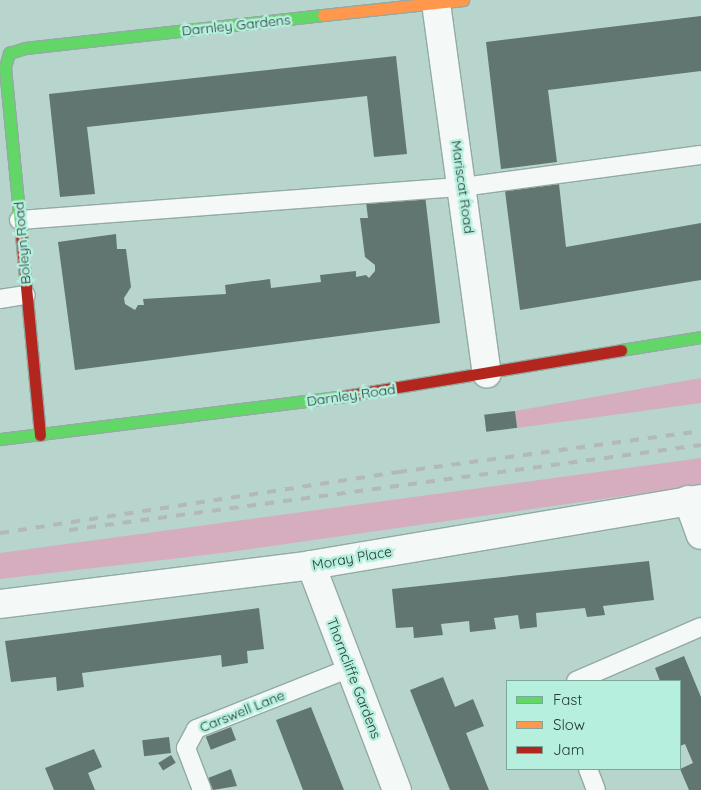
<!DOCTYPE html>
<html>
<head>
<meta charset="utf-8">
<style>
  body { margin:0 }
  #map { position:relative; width:701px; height:790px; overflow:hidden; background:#b7d5cc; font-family:Quicksand,sans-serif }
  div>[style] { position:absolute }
  .green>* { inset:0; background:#d5adbe }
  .building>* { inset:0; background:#617671; transform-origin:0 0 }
  .roads { filter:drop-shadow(1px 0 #93aaa4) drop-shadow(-1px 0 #93aaa4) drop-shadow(0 1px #93aaa4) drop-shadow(0 -1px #93aaa4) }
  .lane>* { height:18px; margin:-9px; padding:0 9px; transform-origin:9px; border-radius:9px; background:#f4f9f7 }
  .street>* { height:28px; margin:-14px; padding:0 14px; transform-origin:14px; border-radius:14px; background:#f4f9f7 }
  .fast>* { height:11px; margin:-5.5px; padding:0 5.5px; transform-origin:5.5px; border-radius:5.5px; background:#63d668 }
  .slow>* { height:11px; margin:-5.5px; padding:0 5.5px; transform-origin:5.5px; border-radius:5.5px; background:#ff974d }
  .jam>* { height:11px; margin:-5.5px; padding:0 5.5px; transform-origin:5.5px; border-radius:5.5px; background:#b3261e }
  .rail>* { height:4px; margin-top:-2px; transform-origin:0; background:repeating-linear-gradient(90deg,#b2b9b7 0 9px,transparent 0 18px) }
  span { translate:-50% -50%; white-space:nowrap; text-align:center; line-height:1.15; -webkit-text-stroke:5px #b7efdf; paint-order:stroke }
  .street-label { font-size:14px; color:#243b35 }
  .legend { position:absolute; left:506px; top:680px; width:175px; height:90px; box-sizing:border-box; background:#b7efdf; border:1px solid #7ca79b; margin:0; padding:6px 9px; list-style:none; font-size:15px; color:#243b35 }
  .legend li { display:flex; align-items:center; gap:10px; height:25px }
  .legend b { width:25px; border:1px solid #7ca79b }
</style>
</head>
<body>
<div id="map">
  <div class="green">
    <i style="clip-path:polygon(701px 378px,701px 403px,517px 428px,515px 411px)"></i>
    <i style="clip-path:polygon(701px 458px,701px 485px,222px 553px,0 579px,0 553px)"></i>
  </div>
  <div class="building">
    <i style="clip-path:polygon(701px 16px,701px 71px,548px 90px,557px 162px,501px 169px,486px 42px)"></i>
    <i style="clip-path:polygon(396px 56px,407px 154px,374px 157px,367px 96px,87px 127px,95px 194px,60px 197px,49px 94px)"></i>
    <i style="clip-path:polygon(559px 184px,566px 247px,701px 223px,701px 280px,520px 310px,505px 191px)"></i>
    <i style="clip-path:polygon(425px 195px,440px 323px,75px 370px,58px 242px,116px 234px,117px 249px,126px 249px,131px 287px,124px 298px,125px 304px,135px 310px,138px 305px,144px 305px,143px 299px,226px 294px,225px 285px,270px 279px,271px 288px,321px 282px,320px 275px,356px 271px,356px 277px,366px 275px,369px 278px,375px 271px,375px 265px,365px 257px,360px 218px,368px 218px,366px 202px)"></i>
    <i style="left:515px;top:411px;width:17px;height:31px;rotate:83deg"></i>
    <i style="clip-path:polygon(649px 561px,654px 600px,603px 606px,605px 615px,587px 617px,585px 608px,536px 613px,537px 627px,520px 629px,518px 615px,494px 618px,496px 629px,470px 632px,469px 621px,441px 624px,443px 635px,414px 638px,413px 627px,396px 628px,392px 589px)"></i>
    <i style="clip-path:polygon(259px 608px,264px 649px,247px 651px,248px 663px,222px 667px,221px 655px,82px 673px,84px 687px,57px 691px,56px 677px,11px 682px,5px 641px)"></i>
    <i style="clip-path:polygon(684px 656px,701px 697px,701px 790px,689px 790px,680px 769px,693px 763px,685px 744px,680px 746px,680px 681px,660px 681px,655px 668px)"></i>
    <i style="clip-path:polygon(443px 677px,455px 707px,473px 699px,484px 726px,466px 733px,489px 790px,450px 790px,410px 690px)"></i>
    <i style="clip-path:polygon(311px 707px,344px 790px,303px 790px,276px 720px)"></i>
    <i style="left:231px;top:727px;width:14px;height:27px;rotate:69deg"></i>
    <i style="left:169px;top:737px;width:16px;height:27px;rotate:83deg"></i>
    <i style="clip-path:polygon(94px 749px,102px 767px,88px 773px,95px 790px,54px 790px,45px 768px)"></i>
    <i style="left:171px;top:755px;width:9px;height:15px;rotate:58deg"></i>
    <i style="clip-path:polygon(231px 769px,237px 786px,213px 790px,208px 778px)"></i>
  </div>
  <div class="roads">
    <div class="lane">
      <i style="left:19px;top:220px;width:445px;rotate:-4.3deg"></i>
      <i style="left:463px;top:187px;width:240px;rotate:-7.7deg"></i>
      <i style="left:0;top:299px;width:26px;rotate:-9deg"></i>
      <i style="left:576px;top:681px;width:136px;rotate:-23.4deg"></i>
      <i style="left:588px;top:769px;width:22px;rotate:69deg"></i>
      <i style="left:202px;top:790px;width:45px;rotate:-110.9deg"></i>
      <i style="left:186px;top:748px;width:21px;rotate:-62deg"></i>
      <i style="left:196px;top:729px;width:166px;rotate:-21.6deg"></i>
    </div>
    <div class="street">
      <i style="left:436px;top:3px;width:374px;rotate:82.2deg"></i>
      <i style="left:688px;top:500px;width:37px;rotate:70deg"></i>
      <i style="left:311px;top:565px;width:241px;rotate:69.1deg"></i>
      <i style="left:0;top:604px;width:313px;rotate:-7.1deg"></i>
      <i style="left:311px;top:565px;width:396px;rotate:-9.6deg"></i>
    </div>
    <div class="fast">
      <i style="left:21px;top:234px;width:168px;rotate:-95.5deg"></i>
      <i style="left:5px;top:67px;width:15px;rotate:-74deg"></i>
      <i style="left:9px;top:53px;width:17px;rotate:-17deg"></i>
      <i style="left:25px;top:48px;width:300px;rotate:-6.3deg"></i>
      <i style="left:621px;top:350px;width:81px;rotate:-9.2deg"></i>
      <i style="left:0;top:439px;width:347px;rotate:-7.1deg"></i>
    </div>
    <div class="slow">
      <i style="left:323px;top:15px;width:141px;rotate:-6.1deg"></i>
    </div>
    <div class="jam">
      <i style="left:21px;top:234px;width:202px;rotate:84.6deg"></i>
      <i style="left:344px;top:396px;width:281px;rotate:-9.4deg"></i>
    </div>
  </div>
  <div class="rail">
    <i style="left:69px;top:530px;width:638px;rotate:-7.66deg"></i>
    <i style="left:0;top:533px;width:403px;rotate:-8.7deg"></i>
    <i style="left:398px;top:472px;width:306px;rotate:-7.7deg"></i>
  </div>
  <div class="street-label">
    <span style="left:236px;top:25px;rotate:-6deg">Darnley Gardens</span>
    <span style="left:463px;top:187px;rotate:82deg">Mariscat Road</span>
    <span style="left:22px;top:243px;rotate:-95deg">Boleyn Road</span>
    <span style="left:351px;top:395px;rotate:-8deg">Darnley Road</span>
    <span style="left:352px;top:558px;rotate:-10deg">Moray Place</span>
    <span style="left:354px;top:678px;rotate:69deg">Thorncliffe Gardens</span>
    <span style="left:242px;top:711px;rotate:-22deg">Carswell Lane</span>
  </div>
  <ul class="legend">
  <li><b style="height:6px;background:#63d668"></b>Fast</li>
  <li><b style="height:6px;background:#ff974d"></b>Slow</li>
  <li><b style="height:6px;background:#b3261e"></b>Jam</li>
  </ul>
</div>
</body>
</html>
